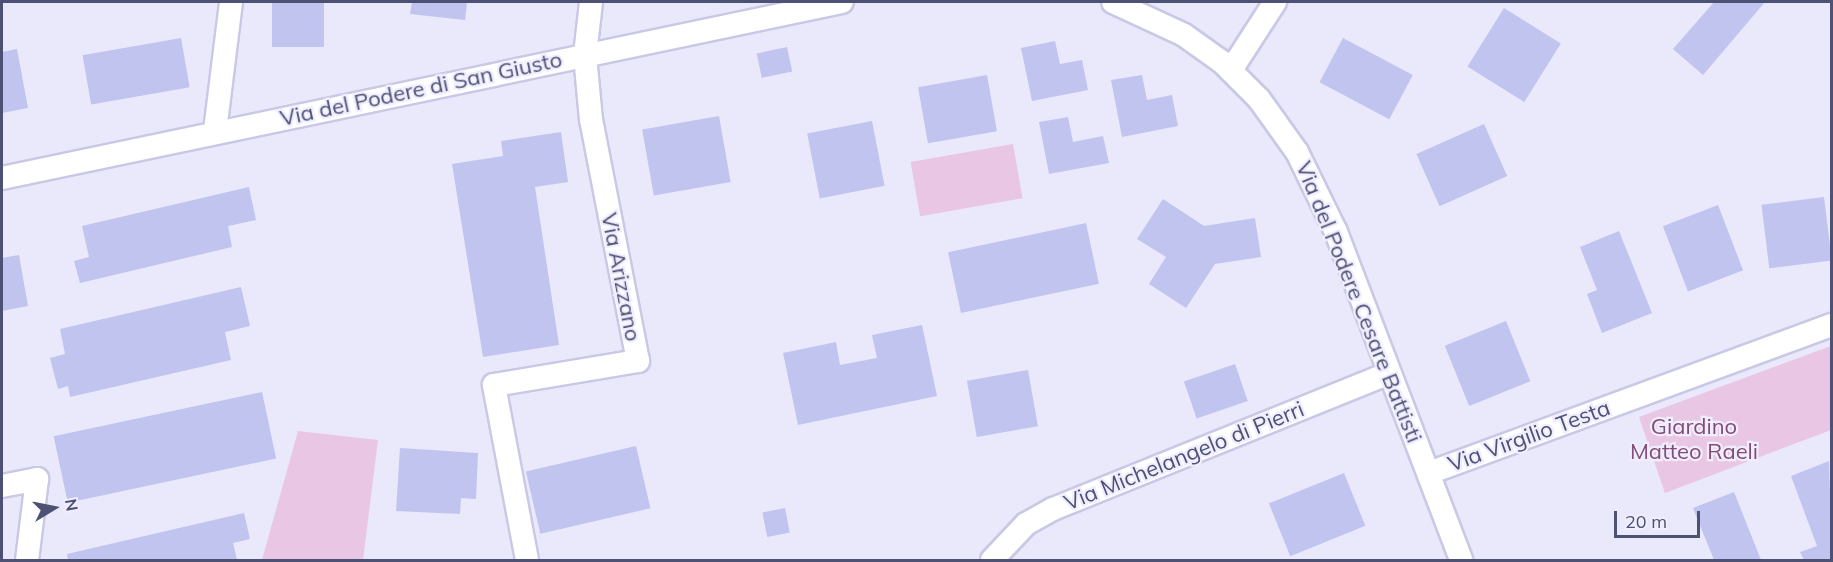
<!DOCTYPE html>
<html>
<head>
<meta charset="utf-8">
<style>
  body { margin:0 }
  #map { position:relative; width:1833px; height:562px; overflow:hidden; background:#eae8fb; font-family:Mulish,sans-serif }
  div>[style] { position:absolute }
  .green>* { inset:0; background:#e9c6e4; transform-origin:0 0 }
  .building>* { inset:0; background:#c0c4ef; transform-origin:0 0 }
  .roads { filter:drop-shadow(2px 0 #c9c8e5) drop-shadow(-2px 0 #c9c8e5) drop-shadow(0 2px #c9c8e5) drop-shadow(0 -2px #c9c8e5) }
  .street>* { height:22px; margin:-11px; padding:0 11px; transform-origin:11px; border-radius:11px; background:#fff }
  span { translate:-50% -50%; white-space:nowrap; text-align:center; line-height:1.15; -webkit-text-stroke:4.5px #f0eefe; paint-order:stroke }
  .street-label { font-size:22px; color:#4d5174 }
  .park-label { font-size:22px; color:#854b77 }
  .frame { position:absolute; inset:0; border:3px solid #4d5174; pointer-events:none }
  .north { position:absolute; left:24px; top:478px; width:60px; height:60px; -webkit-text-stroke:4px #f0eefe; paint-order:stroke; rotate:80deg; font-size:16px; font-weight:700; line-height:24px; text-align:center; color:#4d5174 }
  .north::after { content:''; display:block; margin:auto; width:21px; height:27px; background:#4d5174; clip-path:polygon(50% 0,100% 100%,50% 72%,0 100%) }
  .scale { position:absolute; left:1614px; top:511px; width:86px; height:27px; box-sizing:border-box; border:3px solid #4d5174; border-top:0; padding-left:8px; font-size:18px; line-height:21px; white-space:nowrap; color:#4d5174; -webkit-text-stroke:4px #f0eefe; paint-order:stroke }
</style>
</head>
<body>
<div id="map">
  <div class="green">
    <i style="left:1013px;top:144px;width:55px;height:104px;rotate:80deg"></i>
    <i style="clip-path:polygon(1831px 346px,1831px 430px,1665px 493px,1639px 417px)"></i>
    <i style="clip-path:polygon(298px 431px,378px 440px,363px 560px,262px 560px)"></i>
  </div>
  <div class="building">
    <i style="left:272px;top:2px;width:52px;height:45px"></i>
    <i style="clip-path:polygon(412px 2px,467px 2px,465px 20px,410px 14px)"></i>
    <i style="clip-path:polygon(1714px 2px,1765px 2px,1703px 75px,1673px 49px)"></i>
    <i style="left:1504px;top:8px;width:67px;height:69px;rotate:32deg"></i>
    <i style="left:181px;top:38px;width:50px;height:100px;rotate:80deg"></i>
    <i style="left:1343px;top:38px;width:79px;height:50px;rotate:28deg"></i>
    <i style="clip-path:polygon(1055px 41px,1060px 64px,1082px 60px,1088px 90px,1032px 101px,1021px 48px)"></i>
    <i style="left:787px;top:47px;width:25px;height:31px;rotate:78deg"></i>
    <i style="clip-path:polygon(17px 49px,28px 108px,2px 113px,2px 52px)"></i>
    <i style="left:987px;top:75px;width:57px;height:70px;rotate:80deg"></i>
    <i style="clip-path:polygon(1142px 75px,1147px 100px,1172px 95px,1178px 126px,1122px 137px,1111px 80px)"></i>
    <i style="left:719px;top:116px;width:67px;height:78px;rotate:80deg"></i>
    <i style="clip-path:polygon(1068px 117px,1073px 142px,1103px 136px,1109px 163px,1049px 174px,1039px 122px)"></i>
    <i style="left:872px;top:121px;width:66px;height:66px;rotate:79deg"></i>
    <i style="left:1484px;top:124px;width:57px;height:74px;rotate:66deg"></i>
    <i style="clip-path:polygon(561px 132px,568px 182px,535px 187px,559px 345px,483px 357px,452px 164px,503px 156px,501px 141px)"></i>
    <i style="clip-path:polygon(249px 187px,256px 220px,228px 226px,232px 247px,80px 283px,74px 261px,89px 257px,82px 226px)"></i>
    <i style="left:1824px;top:197px;width:64px;height:63px;rotate:83deg"></i>
    <i style="clip-path:polygon(1163px 199px,1204px 226px,1255px 218px,1261px 257px,1215px 264px,1186px 308px,1149px 284px,1166px 257px,1137px 239px)"></i>
    <i style="left:1718px;top:205px;width:70px;height:59px;rotate:69deg"></i>
    <i style="left:1086px;top:223px;width:62px;height:141px;rotate:78deg"></i>
    <i style="clip-path:polygon(1619px 231px,1652px 313px,1602px 333px,1587px 294px,1597px 290px,1580px 247px)"></i>
    <i style="clip-path:polygon(19px 255px,28px 306px,2px 311px,2px 258px)"></i>
    <i style="clip-path:polygon(241px 287px,250px 326px,225px 332px,231px 360px,70px 397px,68px 386px,58px 389px,50px 358px,65px 354px,60px 329px)"></i>
    <i style="left:1506px;top:321px;width:65px;height:66px;rotate:68deg"></i>
    <i style="clip-path:polygon(922px 325px,937px 396px,798px 425px,783px 353px,836px 342px,840px 365px,877px 358px,872px 335px)"></i>
    <i style="left:1235px;top:364px;width:39px;height:54px;rotate:71deg"></i>
    <i style="left:1028px;top:370px;width:57px;height:62px;rotate:80deg"></i>
    <i style="left:262px;top:392px;width:68px;height:213px;rotate:78deg"></i>
    <i style="left:636px;top:446px;width:64px;height:113px;rotate:77deg"></i>
    <i style="clip-path:polygon(400px 448px,478px 453px,476px 499px,461px 498px,460px 514px,396px 511px)"></i>
    <i style="clip-path:polygon(1829px 461px,1832px 560px,1804px 560px,1800px 552px,1817px 546px,1791px 476px)"></i>
    <i style="left:1344px;top:473px;width:57px;height:81px;rotate:68deg"></i>
    <i style="clip-path:polygon(1734px 492px,1761px 560px,1714px 560px,1693px 508px)"></i>
    <i style="left:785px;top:508px;width:25px;height:23px;rotate:79deg"></i>
    <i style="clip-path:polygon(244px 513px,250px 539px,233px 543px,237px 560px,68px 560px,67px 554px)"></i>
  </div>
  <div class="roads">
    <div class="street">
      <i style="left:1113px;top:2px;width:78px;rotate:24.9deg"></i>
      <i style="left:1184px;top:35px;width:47px;rotate:35.4deg"></i>
      <i style="left:1222px;top:62px;width:52px;rotate:45deg"></i>
      <i style="left:1259px;top:99px;width:65px;rotate:54.4deg"></i>
      <i style="left:1297px;top:152px;width:89px;rotate:64deg"></i>
      <i style="left:1336px;top:232px;width:351px;rotate:69.1deg"></i>
      <i style="left:1231px;top:70px;width:81px;rotate:-57.1deg"></i>
      <i style="left:215px;top:131px;width:130px;rotate:-82.9deg"></i>
      <i style="left:2px;top:178px;width:858px;rotate:-11.83deg"></i>
      <i style="left:1429px;top:473px;width:429px;rotate:-20.2deg"></i>
      <i style="left:2px;top:486px;width:36px;rotate:-11deg"></i>
      <i style="left:37px;top:479px;width:82px;rotate:97deg"></i>
      <i style="left:527px;top:560px;width:178px;rotate:-100.7deg"></i>
      <i style="left:494px;top:385px;width:146px;rotate:-9.5deg"></i>
      <i style="left:638px;top:361px;width:246px;rotate:-101deg"></i>
      <i style="left:591px;top:120px;width:65px;rotate:-95.3deg"></i>
      <i style="left:585px;top:55px;width:53px;rotate:-83.5deg"></i>
      <i style="left:992px;top:560px;width:50px;rotate:-46.6deg"></i>
      <i style="left:1026px;top:524px;width:31px;rotate:-29deg"></i>
      <i style="left:1053px;top:509px;width:363px;rotate:-22deg"></i>
    </div>
  </div>
  <div class="street-label">
    <span style="left:421px;top:89px;rotate:-12deg">Via del Podere di San Giusto</span>
    <span style="left:621px;top:277px;rotate:79deg">Via Arizzano</span>
    <span style="left:1359px;top:302px;rotate:68deg">Via del Podere Cesare Battisti</span>
    <span style="left:1529px;top:436px;rotate:-20deg">Via Virgilio Testa</span>
    <span style="left:1184px;top:456px;rotate:-22deg">Via Michelangelo di Pierri</span>
  </div>
  <div class="park-label">
    <span style="left:1694px;top:439px">Giardino<br>Matteo Raeli</span>
  </div>
  <div class="frame"></div>
  <div class="north">N</div>
  <div class="scale">20 m</div>
</div>
</body>
</html>
